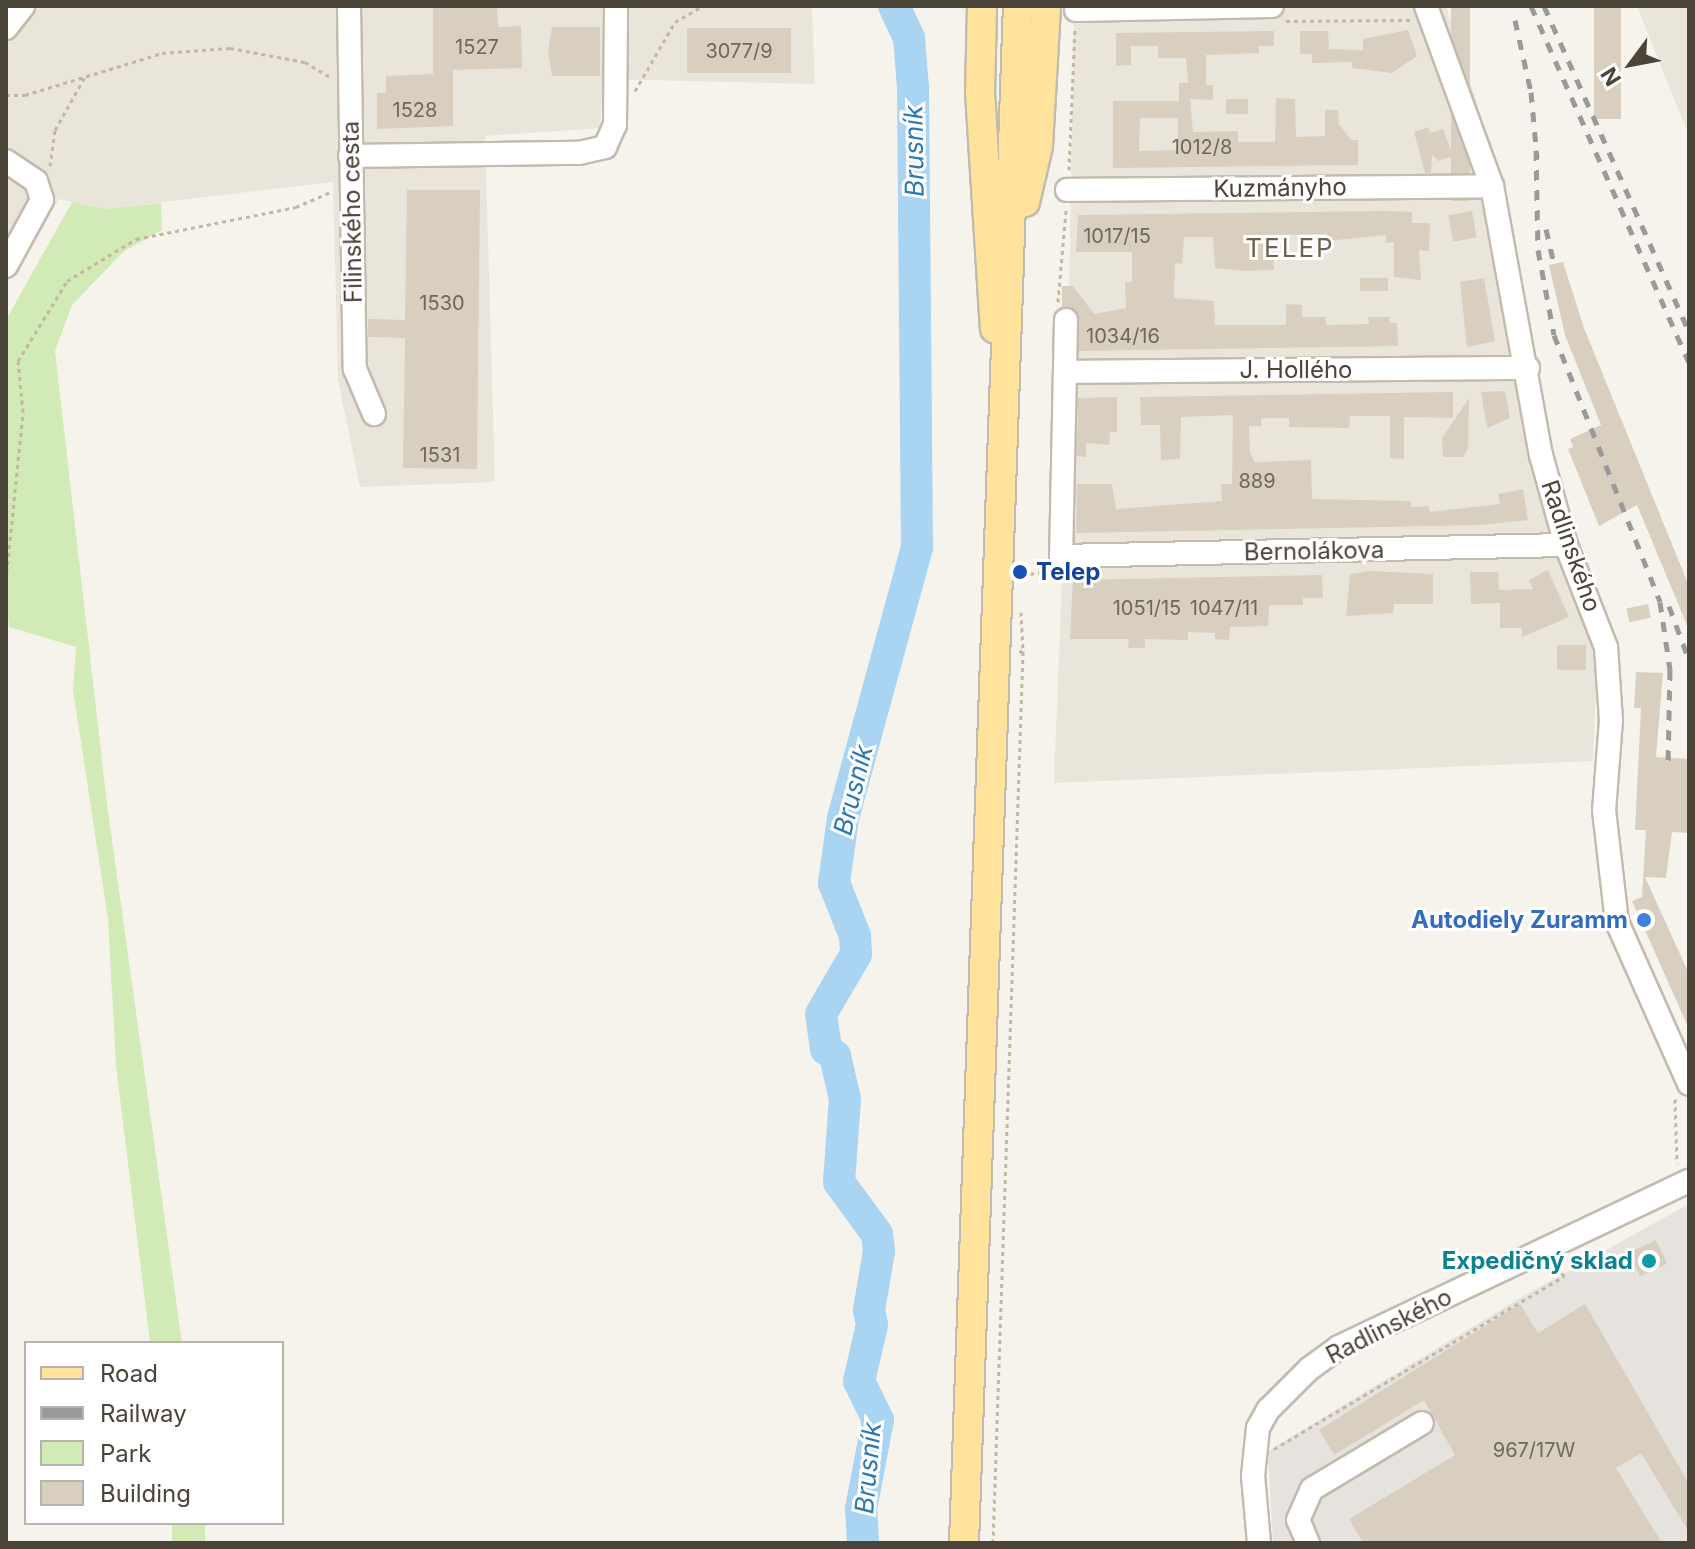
<!DOCTYPE html>
<html>
<head>
<meta charset="utf-8">
<style>
  body { margin:0 }
  #map { position:relative; width:1695px; height:1549px; overflow:hidden; background:#f6f3ec; font-family:Inter,sans-serif }
  div>[style] { position:absolute }
  .residential>* { inset:0; background:#eae5da }
  .industrial>* { inset:0; background:#e6e2dd }
  .green>* { inset:0; background:#d2eab5; transform-origin:0 0 }
  .river>* { height:32px; margin:-16px; padding:0 16px; transform-origin:16px; border-radius:16px; background:#a9d4f2 }
  .building>* { inset:0; background:#d8cfc1; transform-origin:0 0 }
  .path>* { height:3px; margin-top:-1.5px; transform-origin:0; background:repeating-linear-gradient(90deg,#c4b79f 0 4px,transparent 0 8px) }
  .roads { filter:drop-shadow(2px 0 #c2bbae) drop-shadow(-2px 0 #c2bbae) drop-shadow(0 2px #c2bbae) drop-shadow(0 -2px #c2bbae) }
  .minor>* { height:22px; margin:-11px; padding:0 11px; transform-origin:11px; border-radius:11px; background:#fff }
  .major>* { height:28px; margin:-14px; padding:0 14px; transform-origin:14px; border-radius:14px; background:#ffe39c }
  .rail>* { height:5px; margin-top:-2.5px; transform-origin:0; background:repeating-linear-gradient(90deg,#9a9a9a 0 10px,transparent 0 20px) }
  .dots>* { width:22px; height:22px; translate:-50% -50%; box-sizing:border-box; border:4px solid #fff; border-radius:50% }
  span { translate:-50% -50%; white-space:nowrap; text-align:center; line-height:1.15; -webkit-text-stroke:6px #fff; paint-order:stroke }
  .number-label { font-size:20px; color:#6e675b }
  .number-label span { -webkit-text-stroke-width:0 }
  .street-label { font-size:24px; color:#4b4439 }
  .transit-label { font-size:24px; color:#164399; font-weight:700 }
  .left { translate:0 -50%; text-align:left }
  .shop-label { font-size:24px; color:#366cbe; font-weight:700 }
  .right { translate:-100% -50%; text-align:right }
  .culture-label { font-size:24px; color:#0d838f; font-weight:700 }
  .water-label { font-size:26px; color:#2e7ab2; font-style:italic }
  .neighbourhood-label { font-size:26px; color:#6e6250; letter-spacing:2px }
  .frame { position:absolute; inset:0; border:8px solid #4b4439; pointer-events:none }
  .legend { position:absolute; left:24px; top:1341px; width:260px; height:184px; box-sizing:border-box; background:#fff; border:2px solid #b7b4b0; margin:0; padding:10px 14px; list-style:none; font-size:24px; color:#4b4439 }
  .legend li { display:flex; align-items:center; gap:16px; height:40px }
  .legend b { width:40px; border:2px solid #b7b4b0 }
  .north { position:absolute; left:1591px; top:24px; width:80px; height:80px; -webkit-text-stroke:6px #fff; paint-order:stroke; rotate:238deg; font-size:22px; font-weight:700; line-height:32px; text-align:center; color:#4b4439 }
  .north::after { content:''; display:block; margin:auto; width:28px; height:36px; background:#4b4439; clip-path:polygon(50% 0,100% 100%,50% 72%,0 100%) }
</style>
</head>
<body>
<div id="map">
  <div class="residential">
    <i style="clip-path:polygon(6px 6px,812px 6px,815px 84px,603px 79px,600px 128px,485px 136px,495px 482px,360px 487px,338px 380px,333px 182px,105px 209px,59px 199px,6px 285px)"></i>
    <i style="clip-path:polygon(1074px 6px,1446px 6px,1505px 192px,1552px 447px,1550px 525px,1597px 659px,1593px 761px,1054px 783px,1066px 477px)"></i>
    <i style="clip-path:polygon(1637px 6px,1689px 6px,1689px 134px,1674px 99px)"></i>
  </div>
  <div class="industrial">
    <i style="clip-path:polygon(1689px 1204px,1689px 1543px,1273px 1543px,1268px 1451px,1520px 1298px)"></i>
  </div>
  <div class="green">
    <i style="clip-path:polygon(72px 202px,105px 209px,161px 203px,162px 230px,123px 252px,72px 305px,55px 351px,107px 804px,182px 1343px,150px 1343px,116px 1065px,108px 919px,73px 690px,76px 647px,9px 627px,6px 596px,6px 320px)"></i>
    <i style="left:172px;top:1523px;width:33px;height:20px"></i>
  </div>
  <div class="river">
    <i style="left:863px;top:1543px;width:34px;rotate:-93deg"></i>
    <i style="left:861px;top:1509px;width:91px;rotate:-79.2deg"></i>
    <i style="left:878px;top:1420px;width:43px;rotate:-116deg"></i>
    <i style="left:859px;top:1381px;width:57px;rotate:-76.9deg"></i>
    <i style="left:872px;top:1325px;width:15px;rotate:-101deg"></i>
    <i style="left:869px;top:1310px;width:60px;rotate:-80.4deg"></i>
    <i style="left:879px;top:1251px;width:17px;rotate:-97deg"></i>
    <i style="left:877px;top:1234px;width:64px;rotate:-126.2deg"></i>
    <i style="left:839px;top:1182px;width:83px;rotate:-85.9deg"></i>
    <i style="left:845px;top:1099px;width:44px;rotate:-103.1deg"></i>
    <i style="left:835px;top:1056px;width:11px;rotate:-142deg"></i>
    <i style="left:826px;top:1049px;width:35px;rotate:-98deg"></i>
    <i style="left:821px;top:1014px;width:69px;rotate:-59.7deg"></i>
    <i style="left:856px;top:954px;width:18px;rotate:-93deg"></i>
    <i style="left:855px;top:936px;width:57px;rotate:-111.6deg"></i>
    <i style="left:834px;top:883px;width:66px;rotate:-82.1deg"></i>
    <i style="left:843px;top:818px;width:281px;rotate:-74.7deg"></i>
    <i style="left:917px;top:547px;width:459px;rotate:-90.5deg"></i>
    <i style="left:913px;top:88px;width:50px;rotate:-94.6deg"></i>
    <i style="left:909px;top:38px;width:35px;rotate:-115deg"></i>
  </div>
  <div class="building">
    <i style="clip-path:polygon(433px 6px,497px 6px,498px 27px,521px 26px,522px 68px,453px 70px,453px 126px,377px 129px,377px 93px,386px 93px,386px 76px,433px 74px)"></i>
    <i style="left:1451px;top:6px;width:19px;height:195px"></i>
    <i style="left:1594px;top:6px;width:27px;height:113px"></i>
    <i style="clip-path:polygon(552px 27px,600px 27px,600px 76px,552px 76px,548px 51px)"></i>
    <i style="left:687px;top:28px;width:104px;height:45px"></i>
    <i style="clip-path:polygon(1408px 30px,1417px 56px,1392px 73px,1352px 68px,1352px 62px,1312px 63px,1312px 54px,1300px 54px,1300px 31px,1328px 31px,1329px 49px,1363px 50px,1363px 39px)"></i>
    <i style="clip-path:polygon(evenodd,1274px 31px,1274px 46px,1259px 46px,1259px 53px,1206px 55px,1206px 85px,1213px 85px,1213px 100px,1190px 99px,1193px 132px,1238px 131px,1238px 142px,1275px 142px,1276px 98px,1295px 99px,1296px 137px,1325px 136px,1325px 110px,1338px 110px,1339px 124px,1351px 140px,1358px 140px,1358px 165px,1113px 168px,1113px 101px,1179px 101px,1179px 83px,1188px 83px,1186px 58px,1158px 58px,1158px 46px,1131px 46px,1131px 65px,1116px 66px,1116px 33px,1274px 31px,1140px 118px,1178px 118px,1178px 150px,1139px 151px,1140px 118px)"></i>
    <i style="left:1226px;top:99px;width:22px;height:15px"></i>
    <i style="clip-path:polygon(1428px 127px,1430px 133px,1443px 129px,1453px 156px,1438px 161px,1432px 155px,1431px 173px,1425px 173px,1414px 132px)"></i>
    <i style="clip-path:polygon(407px 190px,480px 190px,477px 469px,403px 468px,405px 338px,368px 337px,368px 319px,405px 320px)"></i>
    <i style="clip-path:polygon(1385px 211px,1412px 212px,1412px 223px,1430px 223px,1429px 251px,1419px 250px,1421px 280px,1394px 277px,1394px 242px,1386px 243px,1386px 235px,1327px 241px,1327px 234px,1274px 235px,1274px 270px,1245px 271px,1215px 268px,1213px 237px,1184px 237px,1182px 264px,1175px 263px,1174px 298px,1214px 301px,1215px 325px,1286px 325px,1286px 304px,1302px 305px,1302px 317px,1326px 317px,1326px 325px,1369px 324px,1368px 317px,1390px 317px,1390px 323px,1397px 323px,1398px 346px,1079px 351px,1079px 314px,1062px 307px,1062px 286px,1073px 286px,1094px 314px,1126px 308px,1125px 282px,1132px 282px,1132px 252px,1076px 252px,1078px 215px)"></i>
    <i style="left:1472px;top:211px;width:27px;height:24px;rotate:80deg"></i>
    <i style="clip-path:polygon(1563px 262px,1584px 328px,1689px 586px,1689px 630px,1637px 505px,1599px 526px,1568px 449px,1573px 447px,1570px 439px,1601px 425px,1565px 335px,1549px 265px)"></i>
    <i style="left:1388px;top:278px;width:13px;height:28px;rotate:90deg"></i>
    <i style="clip-path:polygon(1484px 278px,1495px 341px,1467px 347px,1460px 282px)"></i>
    <i style="clip-path:polygon(1505px 391px,1510px 418px,1487px 428px,1481px 392px)"></i>
    <i style="clip-path:polygon(1453px 392px,1453px 418px,1404px 417px,1404px 459px,1390px 458px,1390px 416px,1350px 416px,1349px 428px,1289px 427px,1289px 418px,1261px 418px,1261px 426px,1249px 426px,1250px 453px,1255px 462px,1311px 460px,1312px 499px,1411px 501px,1411px 507px,1429px 506px,1430px 512px,1500px 504px,1498px 494px,1523px 489px,1528px 520px,1481px 525px,1076px 533px,1077px 484px,1112px 484px,1116px 509px,1222px 501px,1221px 484px,1232px 484px,1233px 415px,1181px 417px,1180px 459px,1161px 460px,1160px 425px,1141px 425px,1140px 397px)"></i>
    <i style="clip-path:polygon(1117px 397px,1117px 432px,1110px 432px,1109px 445px,1086px 443px,1086px 457px,1077px 456px,1078px 398px)"></i>
    <i style="clip-path:polygon(1469px 398px,1468px 448px,1463px 457px,1443px 457px,1442px 438px)"></i>
    <i style="clip-path:polygon(1548px 570px,1569px 617px,1522px 637px,1522px 628px,1500px 628px,1500px 603px,1471px 604px,1470px 572px,1498px 572px,1499px 590px,1533px 589px,1529px 580px)"></i>
    <i style="clip-path:polygon(1370px 571px,1433px 574px,1433px 604px,1394px 604px,1393px 613px,1346px 616px,1350px 574px)"></i>
    <i style="clip-path:polygon(1322px 575px,1323px 598px,1303px 598px,1303px 605px,1269px 605px,1268px 626px,1230px 627px,1229px 640px,1215px 639px,1215px 633px,1188px 632px,1188px 640px,1145px 639px,1145px 648px,1128px 648px,1129px 639px,1070px 639px,1073px 580px)"></i>
    <i style="left:1648px;top:604px;width:14px;height:22px;rotate:78deg"></i>
    <i style="left:1586px;top:645px;width:25px;height:29px;rotate:90deg"></i>
    <i style="clip-path:polygon(1636px 672px,1663px 673px,1656px 757px,1689px 759px,1689px 833px,1672px 832px,1666px 878px,1645px 877px,1689px 974px,1689px 1029px,1632px 901px,1642px 897px,1646px 830px,1635px 830px,1641px 708px,1634px 708px)"></i>
    <i style="left:1656px;top:1240px;width:26px;height:30px;rotate:65deg"></i>
    <i style="clip-path:polygon(1520px 1304px,1538px 1333px,1585px 1304px,1689px 1484px,1689px 1532px,1641px 1453px,1616px 1468px,1662px 1543px,1363px 1543px,1349px 1519px,1455px 1455px,1424px 1400px,1334px 1455px,1319px 1430px)"></i>
  </div>
  <div class="path">
    <i style="left:1286px;top:21px;width:124px;rotate:-0.5deg"></i>
    <i style="left:635px;top:91px;width:80px;rotate:-59.9deg"></i>
    <i style="left:675px;top:22px;width:32px;rotate:-30deg"></i>
    <i style="left:6px;top:95px;width:19px"></i>
    <i style="left:25px;top:95px;width:143px;rotate:-17deg"></i>
    <i style="left:162px;top:53px;width:68px;rotate:-4.2deg"></i>
    <i style="left:230px;top:48px;width:76px;rotate:10.6deg"></i>
    <i style="left:305px;top:62px;width:29px;rotate:31deg"></i>
    <i style="left:50px;top:166px;width:36px;rotate:-82deg"></i>
    <i style="left:55px;top:130px;width:63px;rotate:-60.6deg"></i>
    <i style="left:1069px;top:170px;width:141px;rotate:-87.6deg"></i>
    <i style="left:1058px;top:302px;width:92px;rotate:-85deg"></i>
    <i style="left:1022px;top:575px;width:28px;rotate:-8deg"></i>
    <i style="left:6px;top:580px;width:169px;rotate:-84.2deg"></i>
    <i style="left:23px;top:412px;width:51px;rotate:-95.6deg"></i>
    <i style="left:18px;top:361px;width:94px;rotate:-58.5deg"></i>
    <i style="left:67px;top:281px;width:81px;rotate:-31.3deg"></i>
    <i style="left:136px;top:239px;width:163px;rotate:-11.3deg"></i>
    <i style="left:296px;top:207px;width:40px;rotate:-23.4deg"></i>
    <i style="left:1021px;top:612px;width:40px;rotate:87.1deg"></i>
    <i style="left:1675px;top:1099px;width:64px;rotate:88.2deg"></i>
    <i style="left:1274px;top:1449px;width:338px;rotate:-30.8deg"></i>
    <i style="left:1564px;top:1276px;width:11px;rotate:-124deg"></i>
    <i style="left:993px;top:1543px;width:892px;rotate:-88.07deg"></i>
    <i style="left:1023px;top:652px;width:4px;rotate:-166deg"></i>
  </div>
  <div class="roads">
    <div class="minor">
      <i style="left:349px;top:6px;width:363px;rotate:89.1deg"></i>
      <i style="left:355px;top:369px;width:49px;rotate:67.1deg"></i>
      <i style="left:1426px;top:6px;width:192px;rotate:69.9deg"></i>
      <i style="left:1492px;top:186px;width:273px;rotate:79.7deg"></i>
      <i style="left:1541px;top:455px;width:93px;rotate:74.5deg"></i>
      <i style="left:1566px;top:545px;width:110px;rotate:68.6deg"></i>
      <i style="left:1606px;top:647px;width:73px;rotate:86.1deg"></i>
      <i style="left:1611px;top:720px;width:90px;rotate:94.4deg"></i>
      <i style="left:1604px;top:810px;width:113px;rotate:83.4deg"></i>
      <i style="left:1617px;top:922px;width:177px;rotate:66deg"></i>
      <i style="left:1076px;top:10px;width:196px;rotate:-1.2deg"></i>
      <i style="left:6px;top:28px;width:28px;rotate:-52deg"></i>
      <i style="left:350px;top:156px;width:229px;rotate:-0.8deg"></i>
      <i style="left:579px;top:153px;width:27px;rotate:-13deg"></i>
      <i style="left:605px;top:147px;width:24px;rotate:-66deg"></i>
      <i style="left:615px;top:125px;width:119px;rotate:-89.5deg"></i>
      <i style="left:6px;top:161px;width:36px;rotate:34deg"></i>
      <i style="left:36px;top:181px;width:20px;rotate:72deg"></i>
      <i style="left:42px;top:200px;width:75px;rotate:118.6deg"></i>
      <i style="left:1067px;top:190px;width:425px;rotate:-0.5deg"></i>
      <i style="left:1066px;top:320px;width:236px;rotate:91.2deg"></i>
      <i style="left:1061px;top:556px;width:505px;rotate:-1.25deg"></i>
      <i style="left:1065px;top:372px;width:463px;rotate:-0.5deg"></i>
      <i style="left:1259px;top:1543px;width:67px;rotate:-95.1deg"></i>
      <i style="left:1253px;top:1476px;width:48px;rotate:-84.1deg"></i>
      <i style="left:1258px;top:1428px;width:21px;rotate:-61deg"></i>
      <i style="left:1268px;top:1410px;width:58px;rotate:-45deg"></i>
      <i style="left:1309px;top:1369px;width:37px;rotate:-36deg"></i>
      <i style="left:1339px;top:1347px;width:387px;rotate:-25.4deg"></i>
      <i style="left:1308px;top:1543px;width:25px;rotate:-113deg"></i>
      <i style="left:1298px;top:1520px;width:34px;rotate:-66deg"></i>
      <i style="left:1312px;top:1489px;width:128px;rotate:-31deg"></i>
    </div>
    <div class="major">
      <i style="left:982px;top:6px;width:86px;rotate:91.3deg"></i>
      <i style="left:980px;top:92px;width:237px;rotate:86.4deg"></i>
      <i style="left:1025px;top:202px;width:57px;rotate:-76.9deg"></i>
      <i style="left:1038px;top:146px;width:140px;rotate:-86.7deg"></i>
      <i style="left:964px;top:1543px;width:1538px;rotate:-87.99deg"></i>
    </div>
  </div>
  <div class="rail">
    <i style="left:1531px;top:6px;width:389px;rotate:66.1deg"></i>
    <i style="left:1544px;top:6px;width:357px;rotate:66deg"></i>
    <i style="left:1515px;top:20px;width:74px;rotate:77.5deg"></i>
    <i style="left:1531px;top:92px;width:66px;rotate:84.8deg"></i>
    <i style="left:1536px;top:150px;width:100px;rotate:88.9deg"></i>
    <i style="left:1538px;top:250px;width:86px;rotate:79.3deg"></i>
    <i style="left:1554px;top:335px;width:287px;rotate:68.3deg"></i>
    <i style="left:1660px;top:602px;width:69px;rotate:81.6deg"></i>
    <i style="left:1670px;top:670px;width:93px;rotate:91.2deg"></i>
    <i style="left:1546px;top:229px;width:35px;rotate:77deg"></i>
    <i style="left:1669px;top:606px;width:58px;rotate:69.7deg"></i>
  </div>
  <div class="dots">
    <i style="left:1020px;top:572px;background:#1a4fb4"></i>
    <i style="left:1644px;top:920px;background:#3f7fe0"></i>
    <i style="left:1649px;top:1261px;background:#0f9aa8"></i>
  </div>
  <div class="number-label">
    <span style="left:477px;top:47px">1527</span>
    <span style="left:739px;top:51px">3077/9</span>
    <span style="left:415px;top:110px">1528</span>
    <span style="left:1202px;top:147px">1012/8</span>
    <span style="left:1117px;top:236px">1017/15</span>
    <span style="left:442px;top:303px">1530</span>
    <span style="left:1123px;top:336px">1034/16</span>
    <span style="left:440px;top:455px">1531</span>
    <span style="left:1257px;top:481px">889</span>
    <span style="left:1147px;top:608px">1051/15</span>
    <span style="left:1224px;top:608px">1047/11</span>
    <span style="left:1534px;top:1450px">967/17W</span>
  </div>
  <div class="street-label">
    <span style="left:1280px;top:188px;rotate:-1deg">Kuzmányho</span>
    <span style="left:352px;top:212px;rotate:-91deg">Filinského cesta</span>
    <span style="left:1296px;top:370px">J. Hollého</span>
    <span style="left:1571px;top:546px;rotate:71deg">Radlinského</span>
    <span style="left:1314px;top:551px;rotate:-1deg">Bernolákova</span>
    <span style="left:1389px;top:1326px;rotate:-27deg">Radlinského</span>
  </div>
  <div class="transit-label">
    <span class="left" style="left:1036px;top:572px">Telep</span>
  </div>
  <div class="shop-label">
    <span class="right" style="left:1628px;top:920px">Autodiely Zuramm</span>
  </div>
  <div class="culture-label">
    <span class="right" style="left:1633px;top:1261px">Expedičný sklad</span>
  </div>
  <div class="water-label">
    <span style="left:914px;top:151px;rotate:-91deg">Brusník</span>
    <span style="left:853px;top:790px;rotate:-76deg">Brusník</span>
    <span style="left:868px;top:1468px;rotate:-85deg">Brusník</span>
  </div>
  <div class="neighbourhood-label">
    <span style="left:1290px;top:248px">TELEP</span>
  </div>
  <div class="frame"></div>
  <ul class="legend">
  <li><b style="height:10px;background:#ffe39c"></b>Road</li>
  <li><b style="height:10px;background:#9a9a9a"></b>Railway</li>
  <li><b style="height:22px;background:#d2eab5"></b>Park</li>
  <li><b style="height:22px;background:#d8cfc1"></b>Building</li>
  </ul>
  <div class="north">N</div>
</div>
</body>
</html>
